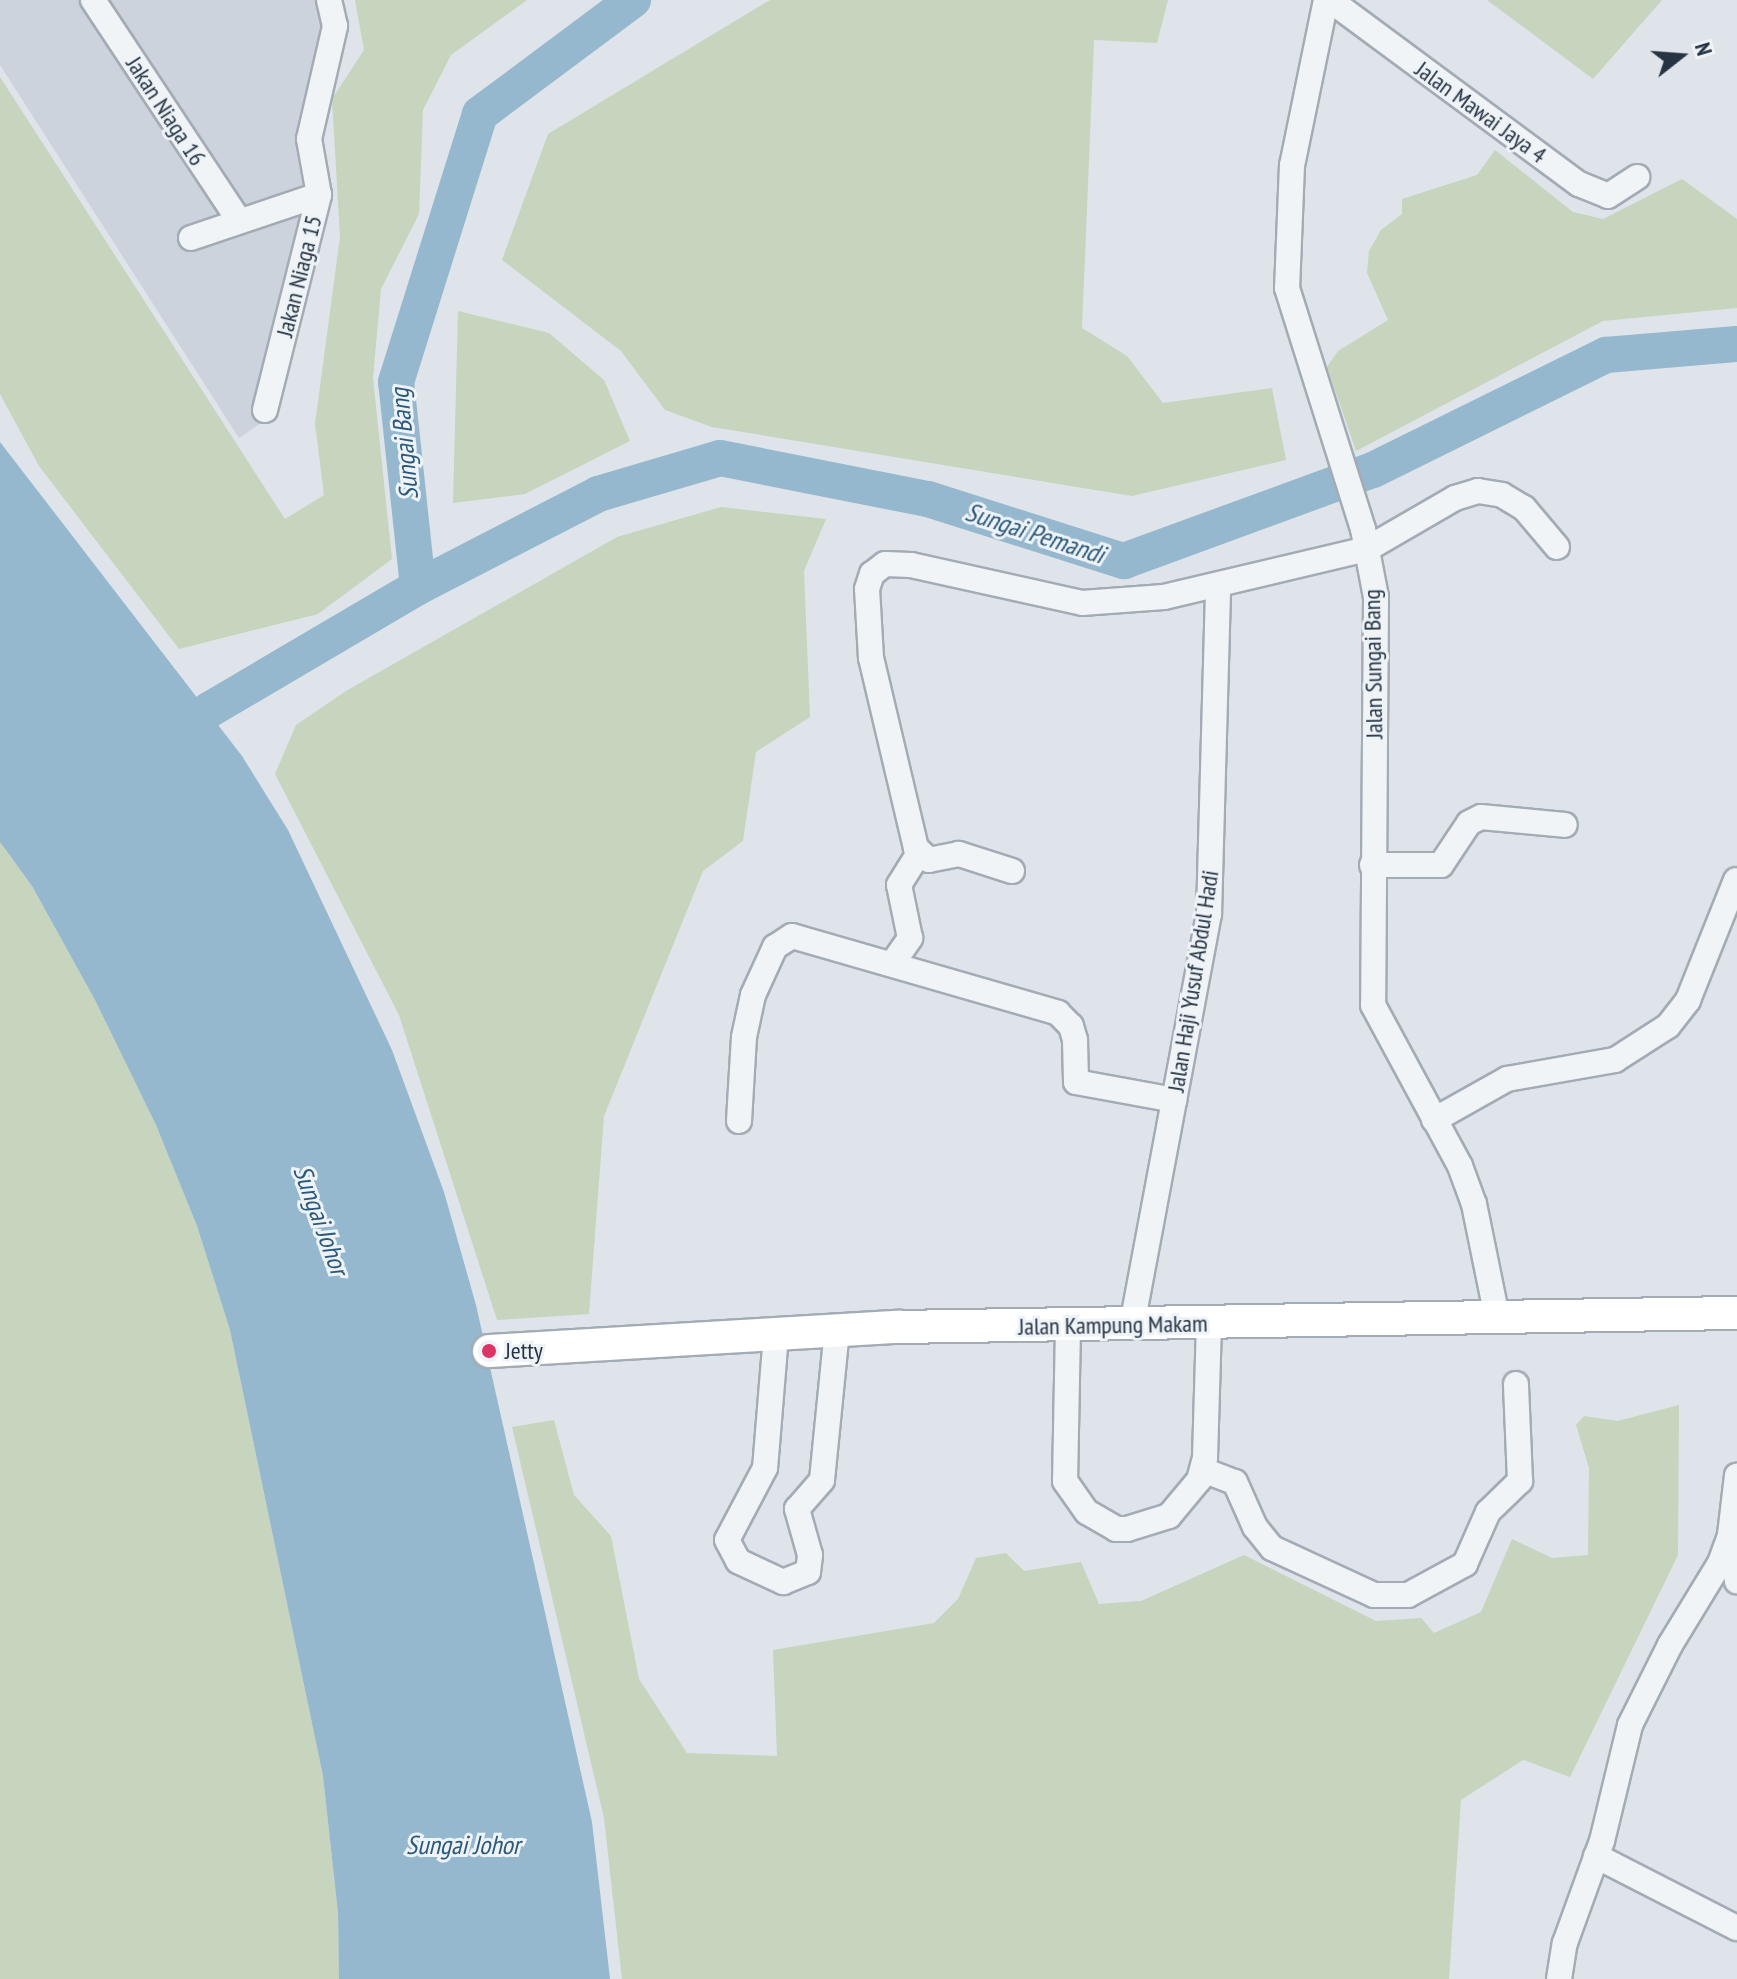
<!DOCTYPE html>
<html>
<head>
<meta charset="utf-8">
<style>
  body { margin:0 }
  #map { position:relative; width:1737px; height:1979px; overflow:hidden; background:#dee4e9; font-family:"PT Sans Narrow",sans-serif }
  div>[style] { position:absolute }
  .built>* { inset:0; background:#ccd3dc }
  .green>* { inset:0; background:#c7d4be }
  .water>* { inset:0; background:#95b8ce }
  .river>* { height:36px; margin:-18px; padding:0 18px; transform-origin:18px; border-radius:18px; background:#95b8ce }
  .roads { filter:drop-shadow(2px 0 #a3abb4) drop-shadow(-2px 0 #a3abb4) drop-shadow(0 2px #a3abb4) drop-shadow(0 -2px #a3abb4) }
  .street>* { height:24px; margin:-12px; padding:0 12px; transform-origin:12px; border-radius:12px; background:#f1f4f7 }
  .secondary>* { height:32px; margin:-16px; padding:0 16px; transform-origin:16px; border-radius:16px; background:#fff }
  .dots>* { width:22px; height:22px; translate:-50% -50%; box-sizing:border-box; border:4px solid #eef3f7; border-radius:50% }
  span { translate:-50% -50%; white-space:nowrap; text-align:center; line-height:1.15; -webkit-text-stroke:6px #eef3f7; paint-order:stroke }
  .street-label { font-size:24px; color:#253342 }
  .poi-label { font-size:24px; color:#253342 }
  .left { translate:0 -50%; text-align:left }
  .water-label { font-size:26px; color:#2b597a; font-style:italic }
  .north { position:absolute; left:1641px; top:16px; width:80px; height:80px; -webkit-text-stroke:6px #eef3f7; paint-order:stroke; rotate:73deg; font-size:22px; font-weight:700; line-height:32px; text-align:center; color:#253342 }
  .north::after { content:''; display:block; margin:auto; width:28px; height:36px; background:#253342; clip-path:polygon(50% 0,100% 100%,50% 72%,0 100%) }
</style>
</head>
<body>
<div id="map">
  <div class="built">
    <i style="clip-path:polygon(0 0,337px 0,319px 144px,270px 417px,239px 438px,0 65px)"></i>
  </div>
  <div class="green">
    <i style="clip-path:polygon(355px 0,527px 0,451px 55px,423px 110px,419px 214px,381px 289px,373px 378px,392px 559px,318px 614px,179px 649px,39px 466px,0 394px,0 77px,285px 519px,324px 495px,315px 424px,340px 237px,332px 99px,364px 50px)"></i>
    <i style="clip-path:polygon(770px 0,1168px 0,1157px 43px,1094px 40px,1082px 328px,1127px 356px,1163px 403px,1272px 388px,1286px 460px,1132px 496px,712px 427px,665px 410px,621px 351px,502px 260px,548px 134px)"></i>
    <i style="clip-path:polygon(1487px 0,1662px 0,1593px 79px)"></i>
    <i style="clip-path:polygon(1495px 150px,1573px 212px,1603px 219px,1682px 179px,1737px 219px,1737px 308px,1603px 321px,1356px 451px,1327px 367px,1338px 351px,1388px 320px,1367px 273px,1369px 251px,1381px 230px,1402px 214px,1402px 199px,1477px 175px)"></i>
    <i style="clip-path:polygon(458px 311px,549px 333px,604px 380px,630px 441px,525px 494px,453px 503px)"></i>
    <i style="clip-path:polygon(721px 507px,826px 519px,804px 571px,810px 717px,756px 752px,743px 841px,703px 871px,604px 1116px,589px 1314px,497px 1320px,399px 1015px,275px 774px,296px 725px,346px 691px,617px 537px)"></i>
    <i style="clip-path:polygon(0 842px,32px 886px,95px 1000px,156px 1125px,197px 1226px,230px 1330px,323px 1776px,338px 1913px,339px 1979px,0 1979px)"></i>
    <i style="clip-path:polygon(1679px 1405px,1678px 1555px,1570px 1777px,1523px 1760px,1461px 1800px,1449px 1979px,622px 1979px,604px 1818px,512px 1427px,554px 1420px,574px 1495px,611px 1536px,639px 1679px,687px 1753px,777px 1756px,773px 1650px,934px 1623px,958px 1599px,976px 1558px,1006px 1553px,1024px 1571px,1081px 1562px,1099px 1604px,1141px 1601px,1244px 1555px,1376px 1621px,1421px 1618px,1434px 1633px,1481px 1612px,1512px 1539px,1552px 1558px,1588px 1555px,1589px 1468px,1576px 1425px,1584px 1416px,1618px 1421px)"></i>
  </div>
  <div class="water">
    <i style="clip-path:polygon(0 442px,242px 756px,288px 830px,392px 1050px,444px 1192px,476px 1305px,592px 1822px,610px 1979px,339px 1979px,338px 1913px,323px 1776px,230px 1330px,197px 1226px,156px 1125px,95px 1000px,32px 886px,0 842px)"></i>
  </div>
  <div class="river">
    <i style="left:418px;top:587px;width:203px;rotate:-27.3deg"></i>
    <i style="left:598px;top:494px;width:127px;rotate:-16.4deg"></i>
    <i style="left:720px;top:458px;width:212px;rotate:11.2deg"></i>
    <i style="left:928px;top:499px;width:206px;rotate:17.6deg"></i>
    <i style="left:1124px;top:561px;width:265px;rotate:-20.1deg"></i>
    <i style="left:1373px;top:470px;width:260px;rotate:-26.3deg"></i>
    <i style="left:1606px;top:355px;width:131px;rotate:-4.8deg"></i>
    <i style="left:174px;top:741px;width:47px;rotate:-41.5deg"></i>
    <i style="left:209px;top:710px;width:243px;rotate:-30.5deg"></i>
    <i style="left:418px;top:587px;width:206px;rotate:-96.1deg"></i>
    <i style="left:396px;top:382px;width:281px;rotate:-72.6deg"></i>
    <i style="left:480px;top:114px;width:191px;rotate:-36.7deg"></i>
  </div>
  <div class="roads">
    <div class="street">
      <i style="left:93px;top:0;width:265px;rotate:56.5deg"></i>
      <i style="left:1326px;top:0;width:168px;rotate:101.6deg"></i>
      <i style="left:1292px;top:165px;width:123px;rotate:92.3deg"></i>
      <i style="left:1287px;top:288px;width:253px;rotate:72.5deg"></i>
      <i style="left:1363px;top:529px;width:69px;rotate:79.2deg"></i>
      <i style="left:1376px;top:597px;width:408px;rotate:90.4deg"></i>
      <i style="left:1373px;top:1005px;width:183px;rotate:61.6deg"></i>
      <i style="left:1460px;top:1166px;width:40px;rotate:69.8deg"></i>
      <i style="left:1474px;top:1204px;width:115px;rotate:78.5deg"></i>
      <i style="left:1330px;top:0;width:310px;rotate:36.5deg"></i>
      <i style="left:1579px;top:184px;width:31px;rotate:22deg"></i>
      <i style="left:1608px;top:196px;width:35px;rotate:-33deg"></i>
      <i style="left:191px;top:238px;width:135px;rotate:-18.6deg"></i>
      <i style="left:265px;top:410px;width:222px;rotate:-75.9deg"></i>
      <i style="left:319px;top:195px;width:57px;rotate:-100.1deg"></i>
      <i style="left:309px;top:139px;width:116px;rotate:-77deg"></i>
      <i style="left:335px;top:26px;width:27px;rotate:-103deg"></i>
      <i style="left:1372px;top:865px;width:69px"></i>
      <i style="left:1441px;top:865px;width:50px;rotate:-56.3deg"></i>
      <i style="left:1469px;top:823px;width:13px;rotate:-27deg"></i>
      <i style="left:1481px;top:817px;width:84px;rotate:5.4deg"></i>
      <i style="left:1012px;top:871px;width:56px;rotate:-162.2deg"></i>
      <i style="left:959px;top:854px;width:31px;rotate:169deg"></i>
      <i style="left:929px;top:860px;width:18px;rotate:-137deg"></i>
      <i style="left:916px;top:848px;width:195px;rotate:-103.3deg"></i>
      <i style="left:871px;top:658px;width:69px;rotate:-93.3deg"></i>
      <i style="left:867px;top:589px;width:16px;rotate:-72deg"></i>
      <i style="left:872px;top:574px;width:16px;rotate:-38deg"></i>
      <i style="left:885px;top:564px;width:26px;rotate:2deg"></i>
      <i style="left:911px;top:565px;width:175px;rotate:12.5deg"></i>
      <i style="left:1082px;top:603px;width:82px;rotate:-4.2deg"></i>
      <i style="left:1164px;top:597px;width:209px;rotate:-13.3deg"></i>
      <i style="left:1367px;top:549px;width:102px;rotate:-30.1deg"></i>
      <i style="left:1455px;top:498px;width:24px;rotate:-17deg"></i>
      <i style="left:1478px;top:491px;width:24px;rotate:9deg"></i>
      <i style="left:1502px;top:495px;width:26px;rotate:31deg"></i>
      <i style="left:1524px;top:508px;width:51px;rotate:49.8deg"></i>
      <i style="left:892px;top:964px;width:32px;rotate:-55deg"></i>
      <i style="left:910px;top:938px;width:54px;rotate:-101.7deg"></i>
      <i style="left:899px;top:885px;width:36px;rotate:-58deg"></i>
      <i style="left:1434px;top:1120px;width:84px;rotate:-29.3deg"></i>
      <i style="left:1507px;top:1079px;width:110px;rotate:-10deg"></i>
      <i style="left:1615px;top:1060px;width:63px;rotate:-32.7deg"></i>
      <i style="left:1668px;top:1026px;width:33px;rotate:-52deg"></i>
      <i style="left:1688px;top:1000px;width:129px;rotate:-68.2deg"></i>
      <i style="left:739px;top:1121px;width:84px;rotate:-86.6deg"></i>
      <i style="left:744px;top:1037px;width:43px;rotate:-77.9deg"></i>
      <i style="left:753px;top:995px;width:53px;rotate:-65.4deg"></i>
      <i style="left:775px;top:947px;width:20px;rotate:-33deg"></i>
      <i style="left:792px;top:936px;width:277px;rotate:16.1deg"></i>
      <i style="left:1058px;top:1013px;width:18px;rotate:45deg"></i>
      <i style="left:1071px;top:1026px;width:15px;rotate:74deg"></i>
      <i style="left:1075px;top:1040px;width:42px;rotate:88.6deg"></i>
      <i style="left:1076px;top:1082px;width:100px;rotate:10.4deg"></i>
      <i style="left:1132px;top:1325px;width:418px;rotate:-79.4deg"></i>
      <i style="left:1209px;top:914px;width:328px;rotate:-88.4deg"></i>
      <i style="left:1068px;top:1327px;width:154px;rotate:91.1deg"></i>
      <i style="left:1065px;top:1481px;width:38px;rotate:55deg"></i>
      <i style="left:1087px;top:1512px;width:34px;rotate:30deg"></i>
      <i style="left:1116px;top:1529px;width:11px"></i>
      <i style="left:1127px;top:1529px;width:44px;rotate:-17.2deg"></i>
      <i style="left:1169px;top:1516px;width:47px;rotate:-50.2deg"></i>
      <i style="left:1199px;top:1480px;width:23px;rotate:-75deg"></i>
      <i style="left:1205px;top:1458px;width:135px;rotate:-88.3deg"></i>
      <i style="left:776px;top:1335px;width:133px;rotate:94.7deg"></i>
      <i style="left:765px;top:1468px;width:81px;rotate:117.8deg"></i>
      <i style="left:727px;top:1540px;width:24px;rotate:62deg"></i>
      <i style="left:738px;top:1561px;width:50px;rotate:25deg"></i>
      <i style="left:783px;top:1582px;width:27px;rotate:-22deg"></i>
      <i style="left:808px;top:1572px;width:17px;rotate:-83deg"></i>
      <i style="left:810px;top:1555px;width:48px;rotate:-105.8deg"></i>
      <i style="left:797px;top:1509px;width:38px;rotate:-49deg"></i>
      <i style="left:822px;top:1480px;width:150px;rotate:-84.3deg"></i>
      <i style="left:1203px;top:1470px;width:34px;rotate:21deg"></i>
      <i style="left:1235px;top:1482px;width:49px;rotate:66deg"></i>
      <i style="left:1255px;top:1527px;width:27px;rotate:51deg"></i>
      <i style="left:1272px;top:1548px;width:112px;rotate:24.7deg"></i>
      <i style="left:1374px;top:1595px;width:34px"></i>
      <i style="left:1408px;top:1595px;width:65px;rotate:-28.5deg"></i>
      <i style="left:1465px;top:1564px;width:57px;rotate:-66.1deg"></i>
      <i style="left:1488px;top:1512px;width:45px;rotate:-44.1deg"></i>
      <i style="left:1520px;top:1481px;width:97px;rotate:-92.4deg"></i>
      <i style="left:1730px;top:1538px;width:44px;rotate:80.8deg"></i>
      <i style="left:1596px;top:1856px;width:158px;rotate:27.1deg"></i>
      <i style="left:1559px;top:1979px;width:36px;rotate:-81deg"></i>
      <i style="left:1565px;top:1943px;width:109px;rotate:-70.1deg"></i>
      <i style="left:1602px;top:1841px;width:119px;rotate:-76.4deg"></i>
      <i style="left:1630px;top:1725px;width:89px;rotate:-63.4deg"></i>
      <i style="left:1670px;top:1645px;width:96px;rotate:-58.6deg"></i>
      <i style="left:1720px;top:1563px;width:30px;rotate:-70deg"></i>
      <i style="left:1730px;top:1535px;width:60px;rotate:-83.3deg"></i>
    </div>
    <div class="secondary">
      <i style="left:489px;top:1351px;width:410px;rotate:-3.4deg"></i>
      <i style="left:898px;top:1327px;width:839px;rotate:-0.96deg"></i>
    </div>
  </div>
  <div class="dots">
    <i style="left:489px;top:1351px;background:#dd3563"></i>
  </div>
  <div class="street-label">
    <span style="left:166px;top:111px;rotate:57deg">Jakan Niaga 16</span>
    <span style="left:1481px;top:112px;rotate:36deg">Jalan Mawai Jaya 4</span>
    <span style="left:299px;top:276px;rotate:-76deg">Jakan Niaga 15</span>
    <span style="left:1373px;top:664px;rotate:-91deg">Jalan Sungai Bang</span>
    <span style="left:1193px;top:981px;rotate:-81deg">Jalan Haji Yusuf Abdul Hadi</span>
    <span style="left:1113px;top:1325px;rotate:-1deg">Jalan Kampung Makam</span>
  </div>
  <div class="poi-label">
    <span class="left" style="left:505px;top:1351px">Jetty</span>
  </div>
  <div class="water-label">
    <span style="left:404px;top:444px;rotate:-95deg">Sungai Bang</span>
    <span style="left:1035px;top:533px;rotate:18deg">Sungai Pemandi</span>
    <span style="left:321px;top:1220px;rotate:70deg">Sungai Johor</span>
    <span style="left:463px;top:1845px">Sungai Johor</span>
  </div>
  <div class="north">N</div>
</div>
</body>
</html>
